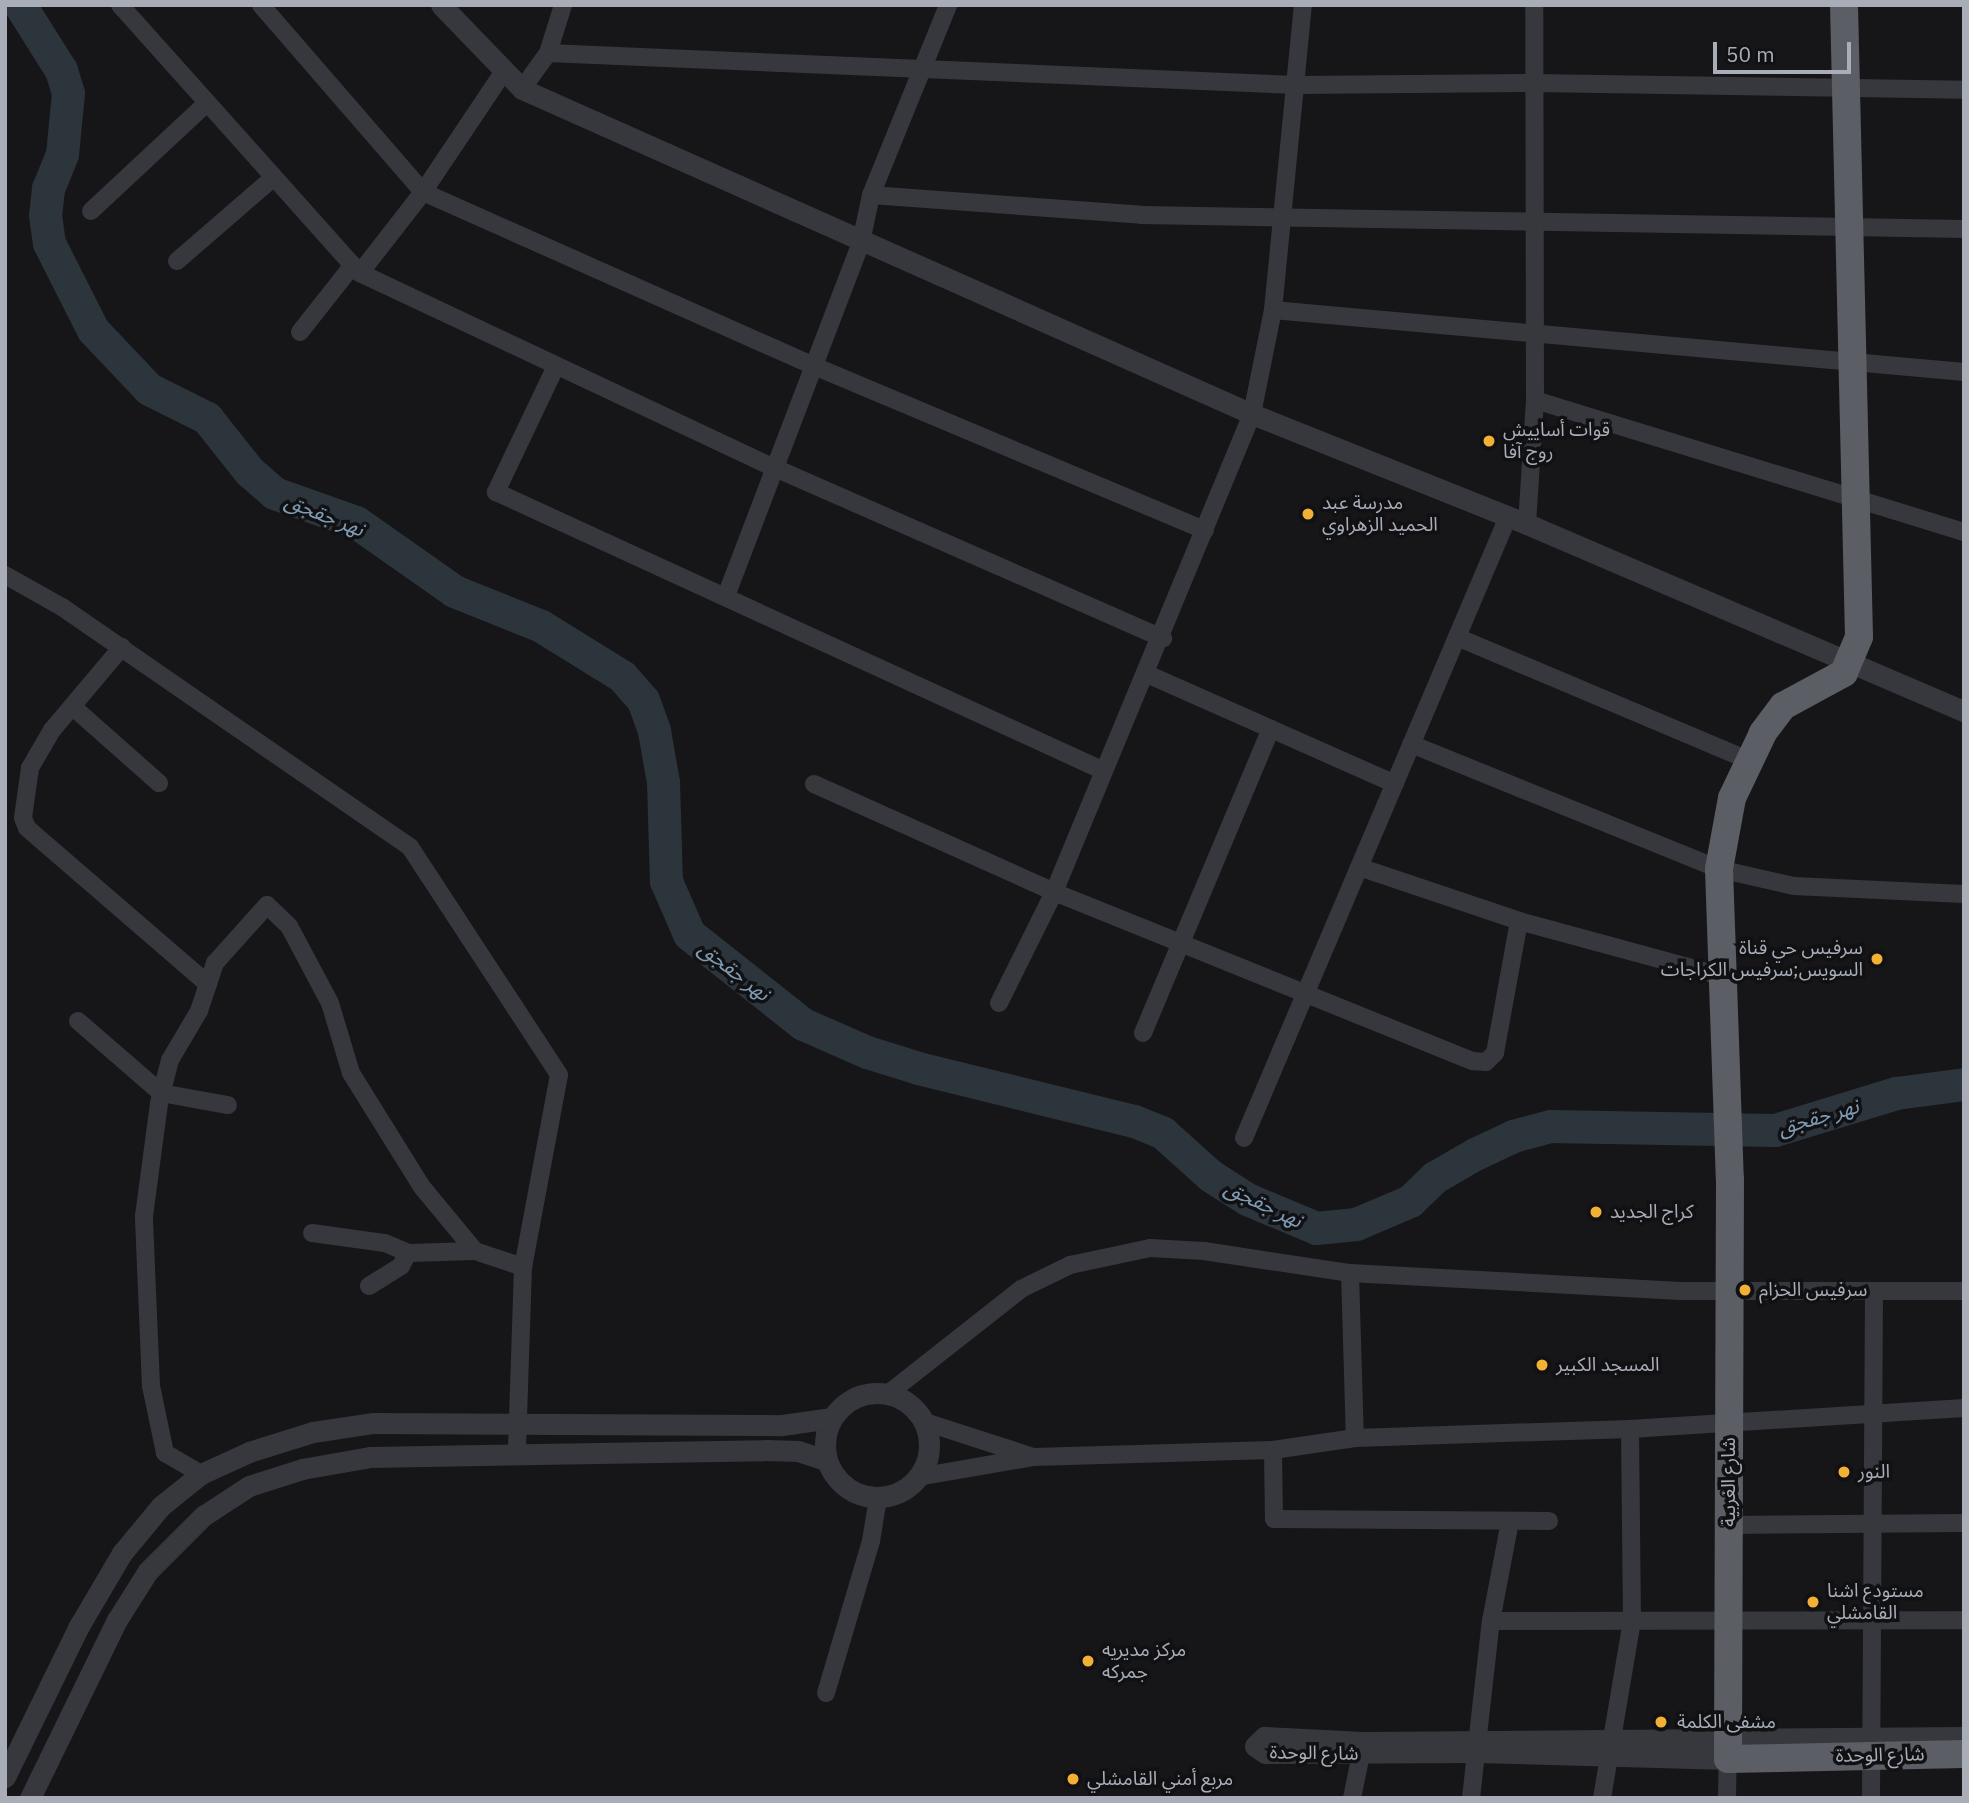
<!DOCTYPE html>
<html>
<head>
<meta charset="utf-8">
<style>
  body { margin:0 }
  #map { position:relative; width:1969px; height:1803px; overflow:hidden; background:#161618; font-family:"IBM Plex Sans","Noto Sans Arabic",sans-serif }
  div>[style] { position:absolute }
  .river>* { height:33px; margin:-16.5px; padding:0 16.5px; transform-origin:16.5px; border-radius:16.5px; background:#2c353c }
  .minor>* { height:18px; margin:-9px; padding:0 9px; transform-origin:9px; border-radius:9px; background:#37383d }
  .tertiary>* { height:21px; margin:-10.5px; padding:0 10.5px; transform-origin:10.5px; border-radius:10.5px; background:#37383d }
  .tertiary>.ring { margin:-10.5px; padding:0; box-sizing:content-box; background:none; border:21px solid #37383d; border-radius:50% }
  .trunk>* { height:28px; margin:-14px; padding:0 14px; transform-origin:14px; border-radius:14px; background:#5b5e65 }
  .dots>* { width:19px; height:19px; translate:-50% -50%; box-sizing:border-box; border:4px solid #111113; border-radius:50% }
  span { translate:-50% -50%; white-space:nowrap; text-align:center; line-height:1.15; -webkit-text-stroke:7px #111113; paint-order:stroke }
  .poi-label { font-size:19px; color:#a8adb8 }
  .left { translate:0 -50%; text-align:left }
  .right { translate:-100% -50%; text-align:right }
  .street-label { font-size:19px; color:#a8adb8 }
  .water-label { font-size:21px; color:#7f9bb3; font-style:italic }
  .frame { position:absolute; inset:0; border:7px solid #a8adb8; pointer-events:none }
  .scale { position:absolute; left:1713px; top:42px; width:138px; height:32px; box-sizing:border-box; border:4px solid #a8adb8; border-top:0; padding-left:9px; font-size:21px; line-height:24px; white-space:nowrap; color:#a8adb8; -webkit-text-stroke:5px #111113; paint-order:stroke }
</style>
</head>
<body>
<div id="map">
  <div class="river">
    <i style="left:20px;top:5px;width:77px;rotate:57.8deg"></i>
    <i style="left:61px;top:70px;width:24px;rotate:73deg"></i>
    <i style="left:68px;top:93px;width:61px;rotate:95.6deg"></i>
    <i style="left:62px;top:154px;width:37px;rotate:112deg"></i>
    <i style="left:48px;top:188px;width:27px;rotate:96deg"></i>
    <i style="left:45px;top:215px;width:28px;rotate:82deg"></i>
    <i style="left:49px;top:243px;width:97px;rotate:63.2deg"></i>
    <i style="left:93px;top:330px;width:81px;rotate:46.5deg"></i>
    <i style="left:149px;top:389px;width:65px;rotate:26.6deg"></i>
    <i style="left:207px;top:418px;width:68px;rotate:51.6deg"></i>
    <i style="left:249px;top:471px;width:33px;rotate:41deg"></i>
    <i style="left:274px;top:493px;width:87px;rotate:19.5deg"></i>
    <i style="left:356px;top:522px;width:120px;rotate:35.1deg"></i>
    <i style="left:454px;top:591px;width:94px;rotate:21.9deg"></i>
    <i style="left:541px;top:626px;width:95px;rotate:31.7deg"></i>
    <i style="left:622px;top:676px;width:32px;rotate:49deg"></i>
    <i style="left:643px;top:700px;width:33px;rotate:70deg"></i>
    <i style="left:654px;top:731px;width:52px;rotate:80deg"></i>
    <i style="left:663px;top:782px;width:99px;rotate:88.3deg"></i>
    <i style="left:666px;top:881px;width:58px;rotate:66.5deg"></i>
    <i style="left:689px;top:934px;width:145px;rotate:38.3deg"></i>
    <i style="left:803px;top:1024px;width:70px;rotate:23.6deg"></i>
    <i style="left:867px;top:1052px;width:53px;rotate:17.4deg"></i>
    <i style="left:918px;top:1068px;width:222px;rotate:13.8deg"></i>
    <i style="left:1134px;top:1121px;width:31px;rotate:22deg"></i>
    <i style="left:1163px;top:1133px;width:64px;rotate:41.9deg"></i>
    <i style="left:1211px;top:1176px;width:43px;rotate:32.6deg"></i>
    <i style="left:1247px;top:1199px;width:75px;rotate:22.8deg"></i>
    <i style="left:1316px;top:1228px;width:40px;rotate:-5.7deg"></i>
    <i style="left:1356px;top:1224px;width:59px;rotate:-23.1deg"></i>
    <i style="left:1410px;top:1201px;width:35px;rotate:-44deg"></i>
    <i style="left:1435px;top:1177px;width:46px;rotate:-29.9deg"></i>
    <i style="left:1475px;top:1154px;width:42px;rotate:-25.3deg"></i>
    <i style="left:1513px;top:1136px;width:38px;rotate:-15deg"></i>
    <i style="left:1550px;top:1126px;width:225px;rotate:1deg"></i>
    <i style="left:1775px;top:1130px;width:127px;rotate:-17deg"></i>
    <i style="left:1896px;top:1093px;width:69px;rotate:-7.5deg"></i>
  </div>
  <div class="minor">
    <i style="left:120px;top:5px;width:360px;rotate:48.2deg"></i>
    <i style="left:360px;top:273px;width:459px;rotate:25.2deg"></i>
    <i style="left:775px;top:468px;width:424px;rotate:23.7deg"></i>
    <i style="left:261px;top:5px;width:247px;rotate:49.1deg"></i>
    <i style="left:423px;top:192px;width:428px;rotate:24deg"></i>
    <i style="left:814px;top:366px;width:424px;rotate:22.8deg"></i>
    <i style="left:548px;top:53px;width:749px;rotate:2.45deg"></i>
    <i style="left:1296px;top:85px;width:238px;rotate:-0.5deg"></i>
    <i style="left:1534px;top:83px;width:430px;rotate:0.9deg"></i>
    <i style="left:522px;top:89px;width:44px;rotate:-54.2deg"></i>
    <i style="left:548px;top:53px;width:50px;rotate:-72.6deg"></i>
    <i style="left:871px;top:195px;width:271px;rotate:4.2deg"></i>
    <i style="left:1141px;top:215px;width:823px;rotate:0.97deg"></i>
    <i style="left:91px;top:211px;width:158px;rotate:-43deg"></i>
    <i style="left:177px;top:261px;width:128px;rotate:-40.9deg"></i>
    <i style="left:360px;top:273px;width:103px;rotate:-52.1deg"></i>
    <i style="left:423px;top:192px;width:146px;rotate:-56.2deg"></i>
    <i style="left:1273px;top:310px;width:694px;rotate:5.13deg"></i>
    <i style="left:300px;top:332px;width:85px;rotate:-51.7deg"></i>
    <i style="left:556px;top:366px;width:140px;rotate:115.5deg"></i>
    <i style="left:496px;top:492px;width:669px;rotate:24.65deg"></i>
    <i style="left:1535px;top:400px;width:449px;rotate:17.1deg"></i>
    <i style="left:1527px;top:524px;width:124px;rotate:-86.3deg"></i>
    <i style="left:1535px;top:400px;width:395px;rotate:-90.1deg"></i>
    <i style="left:5px;top:575px;width:65px;rotate:29.3deg"></i>
    <i style="left:62px;top:607px;width:423px;rotate:34.6deg"></i>
    <i style="left:410px;top:847px;width:272px;rotate:56.8deg"></i>
    <i style="left:559px;top:1075px;width:195px;rotate:100.6deg"></i>
    <i style="left:523px;top:1267px;width:184px;rotate:91.9deg"></i>
    <i style="left:726px;top:596px;width:379px;rotate:-69.1deg"></i>
    <i style="left:861px;top:242px;width:48px;rotate:-78deg"></i>
    <i style="left:871px;top:195px;width:205px;rotate:-67.9deg"></i>
    <i style="left:1457px;top:637px;width:316px;rotate:22.9deg"></i>
    <i style="left:122px;top:647px;width:109px;rotate:130.1deg"></i>
    <i style="left:52px;top:730px;width:44px;rotate:120.1deg"></i>
    <i style="left:30px;top:768px;width:50px;rotate:98deg"></i>
    <i style="left:23px;top:818px;width:11px;rotate:68deg"></i>
    <i style="left:27px;top:828px;width:239px;rotate:40.8deg"></i>
    <i style="left:1147px;top:674px;width:271px;rotate:23.9deg"></i>
    <i style="left:73px;top:707px;width:115px;rotate:41.5deg"></i>
    <i style="left:1411px;top:744px;width:332px;rotate:22.1deg"></i>
    <i style="left:1719px;top:869px;width:77px;rotate:12.8deg"></i>
    <i style="left:1794px;top:886px;width:170px;rotate:2.7deg"></i>
    <i style="left:814px;top:784px;width:263px;rotate:24.2deg"></i>
    <i style="left:1054px;top:892px;width:452px;rotate:22deg"></i>
    <i style="left:1473px;top:1061px;width:13px;rotate:4deg"></i>
    <i style="left:1486px;top:1062px;width:13px;rotate:-45deg"></i>
    <i style="left:1495px;top:1053px;width:134px;rotate:-79.7deg"></i>
    <i style="left:1359px;top:867px;width:169px;rotate:18.6deg"></i>
    <i style="left:1519px;top:921px;width:213px;rotate:15.2deg"></i>
    <i style="left:999px;top:1003px;width:124px;rotate:-63.6deg"></i>
    <i style="left:1054px;top:892px;width:517px;rotate:-67.5deg"></i>
    <i style="left:1252px;top:414px;width:106px;rotate:-78.6deg"></i>
    <i style="left:1273px;top:310px;width:306px;rotate:-84.4deg"></i>
    <i style="left:78px;top:1021px;width:110px;rotate:40.9deg"></i>
    <i style="left:161px;top:1093px;width:68px;rotate:10.2deg"></i>
    <i style="left:1143px;top:1033px;width:330px;rotate:-67.2deg"></i>
    <i style="left:1244px;top:1138px;width:675px;rotate:-66.97deg"></i>
    <i style="left:312px;top:1233px;width:74px;rotate:7.8deg"></i>
    <i style="left:385px;top:1243px;width:25px;rotate:23deg"></i>
    <i style="left:408px;top:1253px;width:66px;rotate:-1.7deg"></i>
    <i style="left:1350px;top:1273px;width:165px;rotate:88.3deg"></i>
    <i style="left:369px;top:1286px;width:38px;rotate:-32deg"></i>
    <i style="left:401px;top:1266px;width:15px;rotate:-62deg"></i>
    <i style="left:889px;top:1393px;width:168px;rotate:-38.2deg"></i>
    <i style="left:1021px;top:1289px;width:55px;rotate:-26.1deg"></i>
    <i style="left:1070px;top:1265px;width:82px;rotate:-12deg"></i>
    <i style="left:1150px;top:1248px;width:54px;rotate:3.2deg"></i>
    <i style="left:1204px;top:1251px;width:148px;rotate:8.6deg"></i>
    <i style="left:1350px;top:1273px;width:331px;rotate:3.1deg"></i>
    <i style="left:1681px;top:1291px;width:283px"></i>
    <i style="left:925px;top:1422px;width:110px;rotate:17.9deg"></i>
    <i style="left:1273px;top:1450px;width:69px;rotate:89.2deg"></i>
    <i style="left:1274px;top:1519px;width:275px;rotate:0.4deg"></i>
    <i style="left:201px;top:1474px;width:42px;rotate:-149.7deg"></i>
    <i style="left:165px;top:1453px;width:68px;rotate:-101.8deg"></i>
    <i style="left:151px;top:1386px;width:170px;rotate:-92.4deg"></i>
    <i style="left:144px;top:1216px;width:114px;rotate:-82.4deg"></i>
    <i style="left:159px;top:1103px;width:44px;rotate:-75.7deg"></i>
    <i style="left:170px;top:1060px;width:57px;rotate:-59.4deg"></i>
    <i style="left:199px;top:1011px;width:51px;rotate:-71.6deg"></i>
    <i style="left:215px;top:963px;width:78px;rotate:-48.1deg"></i>
    <i style="left:267px;top:905px;width:30px;rotate:44deg"></i>
    <i style="left:289px;top:926px;width:87px;rotate:62deg"></i>
    <i style="left:330px;top:1003px;width:73px;rotate:73.3deg"></i>
    <i style="left:351px;top:1073px;width:134px;rotate:58.1deg"></i>
    <i style="left:422px;top:1187px;width:83px;rotate:50.4deg"></i>
    <i style="left:475px;top:1251px;width:51px;rotate:18.4deg"></i>
    <i style="left:918px;top:1477px;width:118px;rotate:-9.8deg"></i>
    <i style="left:1034px;top:1457px;width:239px;rotate:-1.7deg"></i>
    <i style="left:1273px;top:1450px;width:83px;rotate:-8.3deg"></i>
    <i style="left:1355px;top:1438px;width:275px;rotate:-1.9deg"></i>
    <i style="left:1630px;top:1429px;width:335px;rotate:-3.6deg"></i>
    <i style="left:1729px;top:1525px;width:235px;rotate:-0.5deg"></i>
    <i style="left:1491px;top:1621px;width:473px;rotate:-0.1deg"></i>
    <i style="left:826px;top:1693px;width:159px;rotate:-73.5deg"></i>
    <i style="left:871px;top:1541px;width:44px;rotate:-80.8deg"></i>
    <i style="left:1352px;top:1798px;width:45px;rotate:-78.4deg"></i>
    <i style="left:1471px;top:1798px;width:178px;rotate:-83.6deg"></i>
    <i style="left:1491px;top:1621px;width:102px;rotate:-79.2deg"></i>
    <i style="left:1602px;top:1798px;width:180px;rotate:-80.4deg"></i>
    <i style="left:1632px;top:1621px;width:192px;rotate:-90.6deg"></i>
    <i style="left:1727px;top:1798px;width:39px;rotate:-89deg"></i>
    <i style="left:1871px;top:1798px;width:507px;rotate:-89.66deg"></i>
  </div>
  <div class="tertiary">
    <i style="left:441px;top:5px;width:117px;rotate:46deg"></i>
    <i style="left:522px;top:89px;width:799px;rotate:24deg"></i>
    <i style="left:1252px;top:414px;width:296px;rotate:21.8deg"></i>
    <i style="left:1527px;top:524px;width:475px;rotate:23.2deg"></i>
    <i class="ring" style="left:825px;top:1393px;width:83px;height:83px"></i>
    <i style="left:1728px;top:1759px;width:251px;rotate:-178.4deg"></i>
    <i style="left:1477px;top:1752px;width:212px;rotate:179.7deg"></i>
    <i style="left:1265px;top:1753px;width:12px;rotate:-145deg"></i>
    <i style="left:1255px;top:1746px;width:13px;rotate:-45deg"></i>
    <i style="left:1264px;top:1737px;width:99px;rotate:2.9deg"></i>
    <i style="left:1363px;top:1742px;width:601px;rotate:-0.48deg"></i>
    <i style="left:5px;top:1777px;width:168px;rotate:-63.9deg"></i>
    <i style="left:79px;top:1626px;width:85px;rotate:-59.5deg"></i>
    <i style="left:122px;top:1553px;width:61px;rotate:-50.3deg"></i>
    <i style="left:161px;top:1506px;width:51px;rotate:-38.7deg"></i>
    <i style="left:201px;top:1474px;width:53px;rotate:-24.6deg"></i>
    <i style="left:249px;top:1452px;width:67px;rotate:-17.4deg"></i>
    <i style="left:313px;top:1432px;width:61px;rotate:-8.5deg"></i>
    <i style="left:373px;top:1423px;width:409px;rotate:0.3deg"></i>
    <i style="left:782px;top:1425px;width:49px;rotate:-8.1deg"></i>
    <i style="left:30px;top:1798px;width:198px;rotate:-64deg"></i>
    <i style="left:117px;top:1620px;width:58px;rotate:-57.7deg"></i>
    <i style="left:148px;top:1571px;width:78px;rotate:-45deg"></i>
    <i style="left:203px;top:1516px;width:55px;rotate:-33.1deg"></i>
    <i style="left:249px;top:1486px;width:56px;rotate:-17.8deg"></i>
    <i style="left:302px;top:1469px;width:70px;rotate:-9.9deg"></i>
    <i style="left:371px;top:1457px;width:396px;rotate:-1deg"></i>
    <i style="left:767px;top:1450px;width:31px;rotate:2deg"></i>
    <i style="left:798px;top:1451px;width:29px;rotate:18deg"></i>
  </div>
  <div class="trunk">
    <i style="left:1844px;top:5px;width:632px;rotate:88.64deg"></i>
    <i style="left:1859px;top:637px;width:39px;rotate:113deg"></i>
    <i style="left:1844px;top:673px;width:69px;rotate:151.6deg"></i>
    <i style="left:1783px;top:706px;width:34px;rotate:127deg"></i>
    <i style="left:1763px;top:733px;width:72px;rotate:115.5deg"></i>
    <i style="left:1732px;top:798px;width:72px;rotate:100.4deg"></i>
    <i style="left:1719px;top:869px;width:310px;rotate:88deg"></i>
    <i style="left:1730px;top:1179px;width:580px;rotate:90.2deg"></i>
    <i style="left:1728px;top:1759px;width:236px;rotate:-1.2deg"></i>
  </div>
  <div class="dots">
    <i style="left:1489px;top:441px;background:#f2b134"></i>
    <i style="left:1308px;top:514px;background:#f2b134"></i>
    <i style="left:1877px;top:959px;background:#f2b134"></i>
    <i style="left:1596px;top:1212px;background:#f2b134"></i>
    <i style="left:1745px;top:1290px;background:#f2b134"></i>
    <i style="left:1542px;top:1365px;background:#f2b134"></i>
    <i style="left:1844px;top:1472px;background:#f2b134"></i>
    <i style="left:1813px;top:1602px;background:#f2b134"></i>
    <i style="left:1088px;top:1661px;background:#f2b134"></i>
    <i style="left:1661px;top:1722px;background:#f2b134"></i>
    <i style="left:1073px;top:1779px;background:#f2b134"></i>
  </div>
  <div class="poi-label">
    <span class="left" style="left:1503px;top:441px">قوات أساييش<br>روج آفا</span>
    <span class="left" style="left:1322px;top:514px">مدرسة عبد<br>الحميد الزهراوي</span>
    <span class="right" style="left:1863px;top:959px">سرفيس حي قناة<br>السويس;سرفيس الكراجات</span>
    <span class="left" style="left:1610px;top:1212px">كراج الجديد</span>
    <span class="left" style="left:1759px;top:1290px">سرفيس الحزام</span>
    <span class="left" style="left:1556px;top:1365px">المسجد الكبير</span>
    <span class="left" style="left:1858px;top:1472px">النور</span>
    <span class="left" style="left:1827px;top:1602px">مستودع اشنا<br>القامشلي</span>
    <span class="left" style="left:1102px;top:1661px">مركز مديريه<br>جمركه</span>
    <span class="left" style="left:1677px;top:1722px">مشفى الكلمة</span>
    <span class="left" style="left:1087px;top:1779px">مربع أمني القامشلي</span>
  </div>
  <div class="street-label">
    <span style="left:1729px;top:1482px;rotate:-90deg">شارع الغربية</span>
    <span style="left:1314px;top:1753px;rotate:1deg">شارع الوحدة</span>
    <span style="left:1880px;top:1755px;rotate:-1deg">شارع الوحدة</span>
  </div>
  <div class="water-label">
    <span style="left:325px;top:514px;rotate:22deg">نهر جقجق</span>
    <span style="left:735px;top:970px;rotate:38deg">نهر جقجق</span>
    <span style="left:1818px;top:1116px;rotate:-16deg">نهر جقجق</span>
    <span style="left:1264px;top:1203px;rotate:26deg">نهر جقجق</span>
  </div>
  <div class="frame"></div>
  <div class="scale">50 m</div>
</div>
</body>
</html>
